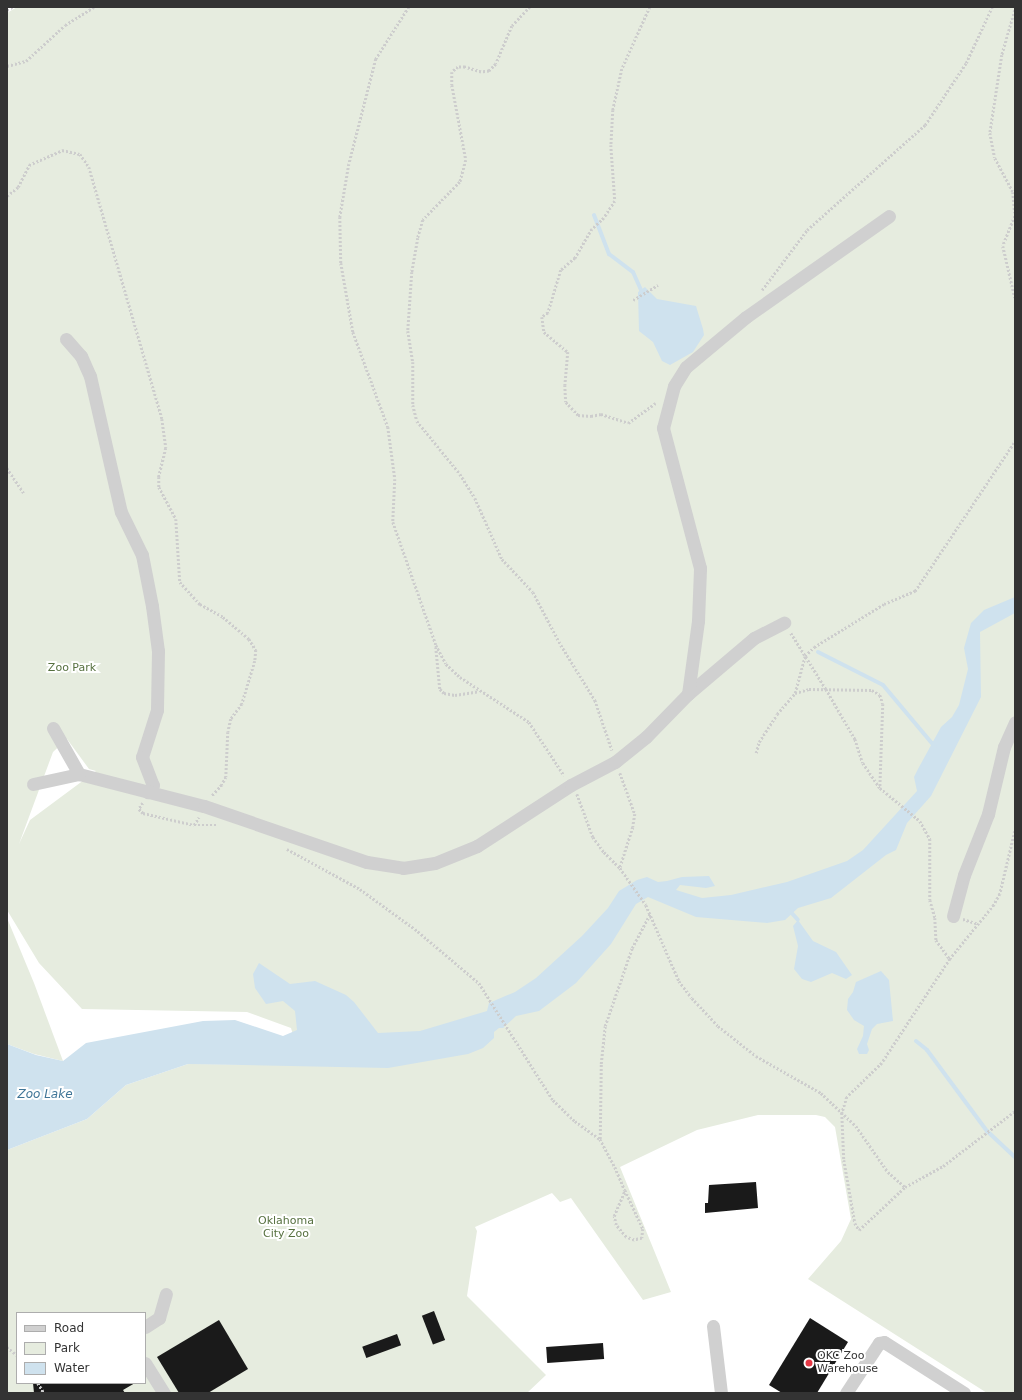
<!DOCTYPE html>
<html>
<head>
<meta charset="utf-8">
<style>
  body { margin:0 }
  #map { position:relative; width:1022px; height:1400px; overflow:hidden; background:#fff; font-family:"DejaVu Sans",sans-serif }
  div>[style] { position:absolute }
  .green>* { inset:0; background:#e6ecdf }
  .water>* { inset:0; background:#cfe2ee }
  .stream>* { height:4px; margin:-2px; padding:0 2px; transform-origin:2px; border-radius:2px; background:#cfe2ee }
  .building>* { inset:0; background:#1a1a1a; transform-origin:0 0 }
  .path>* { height:2.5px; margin-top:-1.25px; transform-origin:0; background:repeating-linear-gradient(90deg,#cdcdcd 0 2px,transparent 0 4px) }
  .minor>* { height:13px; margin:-6.5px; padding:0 6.5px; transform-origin:6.5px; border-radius:6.5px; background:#d0d0d0 }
  .dots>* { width:11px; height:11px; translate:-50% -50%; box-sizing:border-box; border:2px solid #fff; border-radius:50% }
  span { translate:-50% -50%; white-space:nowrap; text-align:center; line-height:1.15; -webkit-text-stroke:4px #fff; paint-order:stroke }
  .park-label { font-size:11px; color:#56703f }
  .poi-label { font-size:11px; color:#333 }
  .left { translate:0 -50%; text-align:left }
  .water-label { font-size:12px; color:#3f7597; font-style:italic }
  .frame { position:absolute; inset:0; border:8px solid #333; pointer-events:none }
  .legend { position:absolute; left:16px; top:1312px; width:130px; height:72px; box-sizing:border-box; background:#fff; border:1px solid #adadad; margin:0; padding:5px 7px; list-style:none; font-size:12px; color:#333 }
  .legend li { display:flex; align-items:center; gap:8px; height:20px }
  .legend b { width:20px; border:1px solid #adadad }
</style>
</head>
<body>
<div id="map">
  <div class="green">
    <i style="clip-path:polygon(evenodd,17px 7px,1015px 7px,1015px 1393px,987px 1393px,808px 1279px,841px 1241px,851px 1219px,835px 1127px,825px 1117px,816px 1115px,758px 1115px,697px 1130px,620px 1167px,671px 1292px,643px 1300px,571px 1198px,560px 1202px,552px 1193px,475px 1227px,477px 1231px,467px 1296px,546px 1375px,527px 1393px,7px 1393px,7px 1150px,87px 1119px,126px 1085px,188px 1064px,302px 1065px,291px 1028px,247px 1012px,82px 1009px,39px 963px,7px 910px,7px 13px,17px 7px,67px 739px,89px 769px,96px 771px,30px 820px,19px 844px,53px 752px,67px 739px,17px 7px,17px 1313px,145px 1313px,145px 1383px,17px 1383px,17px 1313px)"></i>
    <i style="clip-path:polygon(7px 918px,34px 983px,63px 1061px,34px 1054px,7px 1044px)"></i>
  </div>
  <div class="water">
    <i style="clip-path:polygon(645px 287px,657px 299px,696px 306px,703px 329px,704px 335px,693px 352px,670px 365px,662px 361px,653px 342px,639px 331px,638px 292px)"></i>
    <i style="clip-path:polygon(1015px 597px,1015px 613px,980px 632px,981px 697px,931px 796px,907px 823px,896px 850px,886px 855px,831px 898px,798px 908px,785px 920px,767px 923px,696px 917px,648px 897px,636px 904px,611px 944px,576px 983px,539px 1011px,516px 1016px,503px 1028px,499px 1028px,494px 1032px,494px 1038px,483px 1048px,468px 1054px,388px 1068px,188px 1064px,126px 1085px,87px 1119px,7px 1150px,7px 1044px,36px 1055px,63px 1061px,86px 1043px,203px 1021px,235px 1020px,283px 1036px,297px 1030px,295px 1011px,283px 1001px,266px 1004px,255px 988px,253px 974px,259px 963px,290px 984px,315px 981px,346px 995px,354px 1002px,378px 1033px,420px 1031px,487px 1011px,489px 1003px,515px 992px,536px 978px,582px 936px,608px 908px,619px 891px,637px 880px,647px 877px,658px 882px,667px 881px,682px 877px,709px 876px,715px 886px,706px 888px,680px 885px,676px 890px,702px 898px,731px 895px,787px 882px,847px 861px,863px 850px,917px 791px,914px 777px,918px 769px,941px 727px,952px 717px,959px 705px,968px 669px,964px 648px,971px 623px,984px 610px)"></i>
    <i style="clip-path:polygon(798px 920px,813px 941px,836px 952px,852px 975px,846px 979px,832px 973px,811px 982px,802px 979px,794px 969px,798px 946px,793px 926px)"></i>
    <i style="clip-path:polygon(881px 971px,889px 980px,893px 1021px,877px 1024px,872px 1029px,867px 1044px,869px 1050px,867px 1054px,859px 1054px,857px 1049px,863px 1036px,864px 1026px,854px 1020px,847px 1010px,848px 999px,853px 992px,856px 982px)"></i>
  </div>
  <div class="stream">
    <i style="left:594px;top:215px;width:42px;rotate:69deg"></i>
    <i style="left:609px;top:254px;width:30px;rotate:37deg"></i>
    <i style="left:633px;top:272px;width:20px;rotate:66deg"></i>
    <i style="left:818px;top:652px;width:73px;rotate:26.9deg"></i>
    <i style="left:883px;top:685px;width:81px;rotate:50deg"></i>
    <i style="left:789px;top:910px;width:13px;rotate:48deg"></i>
    <i style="left:916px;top:1041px;width:14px;rotate:39deg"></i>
    <i style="left:927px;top:1050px;width:101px;rotate:53.5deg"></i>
    <i style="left:987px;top:1131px;width:38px;rotate:43deg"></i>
  </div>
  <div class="building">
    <i style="clip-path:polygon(756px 1182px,758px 1208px,705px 1213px,705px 1203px,708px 1203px,709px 1185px)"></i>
    <i style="left:434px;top:1311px;width:31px;height:13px;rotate:69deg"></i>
    <i style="clip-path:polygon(810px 1318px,848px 1342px,817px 1393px,782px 1393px,769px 1385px)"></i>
    <i style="clip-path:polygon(219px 1320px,248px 1369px,208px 1393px,179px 1393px,157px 1357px)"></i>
    <i style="left:397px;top:1334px;width:12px;height:37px;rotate:70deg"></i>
    <i style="left:603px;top:1343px;width:16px;height:57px;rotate:86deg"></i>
    <i style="clip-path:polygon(33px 1383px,135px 1383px,123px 1390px,125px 1393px,34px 1393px)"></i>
  </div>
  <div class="path">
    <i style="left:409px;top:7px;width:62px;rotate:122.4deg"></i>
    <i style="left:376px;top:59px;width:108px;rotate:104.4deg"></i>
    <i style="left:349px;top:164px;width:54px;rotate:99.6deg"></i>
    <i style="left:340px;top:217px;width:46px;rotate:88.8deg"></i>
    <i style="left:341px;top:263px;width:70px;rotate:80.1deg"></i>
    <i style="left:353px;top:332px;width:101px;rotate:69.8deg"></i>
    <i style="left:388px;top:427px;width:52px;rotate:82.3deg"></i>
    <i style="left:395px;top:479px;width:43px;rotate:92.7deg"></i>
    <i style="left:393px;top:522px;width:130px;rotate:70.7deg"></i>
    <i style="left:436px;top:645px;width:21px;rotate:62deg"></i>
    <i style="left:446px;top:664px;width:19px;rotate:43deg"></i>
    <i style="left:460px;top:677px;width:82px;rotate:33.1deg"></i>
    <i style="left:529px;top:722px;width:64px;rotate:56.6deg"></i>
    <i style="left:530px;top:7px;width:26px;rotate:133deg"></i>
    <i style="left:512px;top:26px;width:41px;rotate:112.8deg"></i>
    <i style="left:496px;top:64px;width:10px;rotate:135deg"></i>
    <i style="left:489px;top:71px;width:8px;rotate:173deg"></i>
    <i style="left:481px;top:72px;width:17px;rotate:-163deg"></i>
    <i style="left:465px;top:67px;width:7px;rotate:180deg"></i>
    <i style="left:458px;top:67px;width:8px;rotate:140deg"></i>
    <i style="left:452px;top:72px;width:13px;rotate:90deg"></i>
    <i style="left:452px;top:85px;width:76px;rotate:79.4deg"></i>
    <i style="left:466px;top:160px;width:23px;rotate:105deg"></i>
    <i style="left:460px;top:182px;width:53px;rotate:134.2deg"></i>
    <i style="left:423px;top:220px;width:19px;rotate:106deg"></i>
    <i style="left:418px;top:238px;width:35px;rotate:100deg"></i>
    <i style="left:412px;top:272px;width:59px;rotate:93.9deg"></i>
    <i style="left:408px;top:331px;width:31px;rotate:81deg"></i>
    <i style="left:413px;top:362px;width:43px;rotate:90deg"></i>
    <i style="left:413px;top:405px;width:16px;rotate:76deg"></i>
    <i style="left:417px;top:421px;width:68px;rotate:50.9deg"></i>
    <i style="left:460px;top:474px;width:28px;rotate:58deg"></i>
    <i style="left:475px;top:498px;width:67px;rotate:66.1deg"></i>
    <i style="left:502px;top:559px;width:45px;rotate:46.8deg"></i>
    <i style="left:533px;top:592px;width:60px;rotate:62.2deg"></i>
    <i style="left:561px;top:645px;width:65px;rotate:58.3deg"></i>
    <i style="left:595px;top:700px;width:53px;rotate:71.2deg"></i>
    <i style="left:650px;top:7px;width:68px;rotate:114.3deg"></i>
    <i style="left:622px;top:69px;width:42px;rotate:102.4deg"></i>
    <i style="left:613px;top:110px;width:35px;rotate:93deg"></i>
    <i style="left:611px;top:145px;width:56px;rotate:85.9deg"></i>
    <i style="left:615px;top:201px;width:20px;rotate:123deg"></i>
    <i style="left:604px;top:218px;width:16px;rotate:137deg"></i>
    <i style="left:592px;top:229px;width:34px;rotate:120deg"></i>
    <i style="left:575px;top:258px;width:18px;rotate:139deg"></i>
    <i style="left:561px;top:270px;width:45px;rotate:106.8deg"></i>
    <i style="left:548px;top:313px;width:7px;rotate:146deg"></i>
    <i style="left:542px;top:317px;width:15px;rotate:82deg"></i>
    <i style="left:544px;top:332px;width:31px;rotate:40deg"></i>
    <i style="left:568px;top:352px;width:33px;rotate:95deg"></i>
    <i style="left:565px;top:385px;width:17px;rotate:87deg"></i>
    <i style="left:566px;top:402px;width:18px;rotate:47deg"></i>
    <i style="left:578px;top:415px;width:13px;rotate:4deg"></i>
    <i style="left:591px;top:416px;width:10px;rotate:-11deg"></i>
    <i style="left:601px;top:414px;width:28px;rotate:18deg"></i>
    <i style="left:628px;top:423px;width:34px;rotate:-36deg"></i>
    <i style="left:7px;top:10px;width:6px;rotate:-31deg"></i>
    <i style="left:1015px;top:10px;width:47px;rotate:106.1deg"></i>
    <i style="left:1002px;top:55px;width:79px;rotate:98.7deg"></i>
    <i style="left:990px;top:133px;width:25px;rotate:79deg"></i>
    <i style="left:995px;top:158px;width:38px;rotate:62deg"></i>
    <i style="left:1013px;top:192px;width:21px;rotate:85deg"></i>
    <i style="left:7px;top:66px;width:20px;rotate:-15deg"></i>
    <i style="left:26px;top:61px;width:53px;rotate:-42.7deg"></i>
    <i style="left:65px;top:25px;width:34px;rotate:-32deg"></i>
    <i style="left:7px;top:196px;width:14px;rotate:-39deg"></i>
    <i style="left:18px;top:187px;width:25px;rotate:-63deg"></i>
    <i style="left:29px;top:165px;width:36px;rotate:-24deg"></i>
    <i style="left:62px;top:150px;width:18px;rotate:13deg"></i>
    <i style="left:80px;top:154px;width:16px;rotate:55deg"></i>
    <i style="left:89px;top:167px;width:262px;rotate:73.8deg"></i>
    <i style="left:162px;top:419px;width:29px;rotate:82deg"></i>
    <i style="left:166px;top:448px;width:30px;rotate:104deg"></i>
    <i style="left:159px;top:477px;width:10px;rotate:90deg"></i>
    <i style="left:159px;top:487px;width:36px;rotate:62deg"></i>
    <i style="left:176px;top:519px;width:63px;rotate:86.4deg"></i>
    <i style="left:180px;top:582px;width:30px;rotate:48deg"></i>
    <i style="left:200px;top:604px;width:26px;rotate:29deg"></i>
    <i style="left:223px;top:617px;width:34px;rotate:40deg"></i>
    <i style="left:249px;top:639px;width:13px;rotate:58deg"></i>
    <i style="left:256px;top:650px;width:11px;rotate:95deg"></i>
    <i style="left:255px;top:661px;width:45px;rotate:106.8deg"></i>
    <i style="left:242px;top:704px;width:19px;rotate:126deg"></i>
    <i style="left:231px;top:719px;width:13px;rotate:103deg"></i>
    <i style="left:228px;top:732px;width:45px;rotate:92.5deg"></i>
    <i style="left:226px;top:777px;width:9px;rotate:117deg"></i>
    <i style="left:222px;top:785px;width:15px;rotate:132deg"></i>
    <i style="left:1015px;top:216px;width:32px;rotate:112deg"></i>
    <i style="left:1003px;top:246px;width:53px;rotate:77deg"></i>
    <i style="left:762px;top:290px;width:75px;rotate:-53.1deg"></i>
    <i style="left:807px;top:230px;width:158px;rotate:-41.7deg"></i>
    <i style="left:925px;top:125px;width:74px;rotate:-56.5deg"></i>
    <i style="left:966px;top:63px;width:62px;rotate:-65.1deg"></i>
    <i style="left:633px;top:300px;width:29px;rotate:-31deg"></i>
    <i style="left:7px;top:468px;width:30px;rotate:56deg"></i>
    <i style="left:791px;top:633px;width:66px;rotate:58deg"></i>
    <i style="left:826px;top:689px;width:58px;rotate:59.9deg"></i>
    <i style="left:855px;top:739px;width:25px;rotate:72deg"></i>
    <i style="left:863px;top:763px;width:30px;rotate:56deg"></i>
    <i style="left:880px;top:788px;width:52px;rotate:39.5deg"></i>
    <i style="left:920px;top:821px;width:21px;rotate:61deg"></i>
    <i style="left:930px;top:839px;width:61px;rotate:90deg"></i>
    <i style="left:930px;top:900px;width:19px;rotate:74deg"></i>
    <i style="left:935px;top:918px;width:22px;rotate:87deg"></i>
    <i style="left:936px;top:940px;width:24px;rotate:54deg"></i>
    <i style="left:436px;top:647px;width:42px;rotate:84.6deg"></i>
    <i style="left:440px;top:689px;width:6px;rotate:45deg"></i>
    <i style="left:444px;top:693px;width:11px;rotate:10deg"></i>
    <i style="left:455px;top:695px;width:24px;rotate:-9deg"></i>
    <i style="left:795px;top:693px;width:38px;rotate:-75deg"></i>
    <i style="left:805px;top:656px;width:13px;rotate:-45deg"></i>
    <i style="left:814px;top:647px;width:82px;rotate:-31.6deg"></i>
    <i style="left:884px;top:604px;width:34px;rotate:-23deg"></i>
    <i style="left:915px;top:591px;width:180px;rotate:-56.3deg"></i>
    <i style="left:756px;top:753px;width:11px;rotate:-75deg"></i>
    <i style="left:759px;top:742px;width:33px;rotate:-57deg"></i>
    <i style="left:777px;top:714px;width:28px;rotate:-49deg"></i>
    <i style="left:795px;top:693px;width:15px;rotate:-16deg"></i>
    <i style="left:809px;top:689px;width:63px;rotate:0.9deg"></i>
    <i style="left:872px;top:690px;width:9px;rotate:32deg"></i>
    <i style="left:880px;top:695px;width:9px;rotate:72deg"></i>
    <i style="left:883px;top:704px;width:84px;rotate:92deg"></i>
    <i style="left:620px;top:773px;width:44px;rotate:69.9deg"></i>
    <i style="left:635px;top:814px;width:13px;rotate:99deg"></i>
    <i style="left:633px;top:827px;width:43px;rotate:107.6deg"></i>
    <i style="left:577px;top:794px;width:46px;rotate:69.6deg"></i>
    <i style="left:593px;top:837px;width:19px;rotate:54deg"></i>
    <i style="left:604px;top:852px;width:23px;rotate:45deg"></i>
    <i style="left:620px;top:868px;width:45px;rotate:54.9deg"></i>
    <i style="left:646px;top:905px;width:83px;rotate:66.5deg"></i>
    <i style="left:679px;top:981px;width:21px;rotate:53deg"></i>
    <i style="left:692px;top:998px;width:38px;rotate:47deg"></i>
    <i style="left:718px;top:1026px;width:48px;rotate:38.3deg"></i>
    <i style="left:756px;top:1056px;width:75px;rotate:29.6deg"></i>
    <i style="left:821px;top:1093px;width:48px;rotate:43.3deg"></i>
    <i style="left:856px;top:1126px;width:56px;rotate:55.2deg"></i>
    <i style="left:888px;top:1172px;width:23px;rotate:41deg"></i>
    <i style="left:143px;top:803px;width:7px;rotate:124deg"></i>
    <i style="left:139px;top:809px;width:6px;rotate:45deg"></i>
    <i style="left:143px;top:813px;width:52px;rotate:13.2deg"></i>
    <i style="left:194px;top:825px;width:24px"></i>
    <i style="left:194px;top:825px;width:9px;rotate:-58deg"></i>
    <i style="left:1015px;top:831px;width:65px;rotate:103.4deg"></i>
    <i style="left:1000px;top:894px;width:13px;rotate:119deg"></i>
    <i style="left:994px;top:905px;width:70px;rotate:129.2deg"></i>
    <i style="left:950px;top:959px;width:124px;rotate:123.2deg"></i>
    <i style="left:882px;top:1063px;width:49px;rotate:135.8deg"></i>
    <i style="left:847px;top:1097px;width:17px;rotate:107deg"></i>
    <i style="left:842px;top:1113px;width:47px;rotate:87.6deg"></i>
    <i style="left:844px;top:1160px;width:64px;rotate:80.1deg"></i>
    <i style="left:855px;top:1223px;width:8px;rotate:60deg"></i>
    <i style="left:859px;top:1230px;width:63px;rotate:-43.1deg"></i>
    <i style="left:905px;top:1187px;width:43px;rotate:-28.9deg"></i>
    <i style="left:943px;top:1166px;width:91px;rotate:-37.4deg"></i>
    <i style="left:287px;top:849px;width:83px;rotate:28.7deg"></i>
    <i style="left:360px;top:889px;width:68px;rotate:36deg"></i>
    <i style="left:415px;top:929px;width:84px;rotate:40.2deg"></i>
    <i style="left:479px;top:983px;width:138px;rotate:57.7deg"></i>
    <i style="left:553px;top:1100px;width:30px;rotate:44deg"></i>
    <i style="left:575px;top:1121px;width:31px;rotate:36deg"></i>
    <i style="left:600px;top:1139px;width:32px;rotate:62deg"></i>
    <i style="left:615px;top:1167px;width:25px;rotate:67deg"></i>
    <i style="left:625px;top:1190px;width:43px;rotate:65.2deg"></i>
    <i style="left:643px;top:1229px;width:9px;rotate:96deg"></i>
    <i style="left:642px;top:1238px;width:8px;rotate:166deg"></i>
    <i style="left:634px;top:1240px;width:9px;rotate:-159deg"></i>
    <i style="left:626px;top:1237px;width:16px;rotate:-130deg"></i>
    <i style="left:616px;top:1225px;width:9px;rotate:-103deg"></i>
    <i style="left:614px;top:1216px;width:28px;rotate:-67deg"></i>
    <i style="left:963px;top:919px;width:16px;rotate:18deg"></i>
    <i style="left:600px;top:1139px;width:75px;rotate:-89.2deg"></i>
    <i style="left:601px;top:1064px;width:38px;rotate:-84deg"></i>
    <i style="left:605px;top:1026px;width:83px;rotate:-70.9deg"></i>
    <i style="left:632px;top:948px;width:38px;rotate:-62deg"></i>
    <i style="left:7px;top:1347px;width:13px;rotate:39deg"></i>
    <i style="left:38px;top:1383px;width:12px;rotate:59deg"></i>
  </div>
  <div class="minor">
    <i style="left:66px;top:339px;width:23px;rotate:49deg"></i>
    <i style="left:81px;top:356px;width:22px;rotate:66deg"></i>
    <i style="left:90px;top:376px;width:139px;rotate:77.2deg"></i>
    <i style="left:121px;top:512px;width:48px;rotate:64deg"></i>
    <i style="left:142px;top:555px;width:52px;rotate:78.9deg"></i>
    <i style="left:152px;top:606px;width:45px;rotate:82.4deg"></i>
    <i style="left:158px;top:651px;width:59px;rotate:91deg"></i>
    <i style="left:157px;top:710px;width:49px;rotate:107.7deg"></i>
    <i style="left:142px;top:757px;width:30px;rotate:69deg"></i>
    <i style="left:153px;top:785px;width:9px;rotate:126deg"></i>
    <i style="left:688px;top:694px;width:87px;rotate:-40.3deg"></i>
    <i style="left:754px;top:638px;width:34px;rotate:-27deg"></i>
    <i style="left:53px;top:728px;width:53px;rotate:60.5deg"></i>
    <i style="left:79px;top:774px;width:129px;rotate:14.4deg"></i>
    <i style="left:204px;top:806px;width:172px;rotate:19deg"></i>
    <i style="left:367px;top:862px;width:36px;rotate:9deg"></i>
    <i style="left:403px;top:868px;width:32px;rotate:-9deg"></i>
    <i style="left:435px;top:863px;width:45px;rotate:-22deg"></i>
    <i style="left:477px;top:846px;width:112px;rotate:-33deg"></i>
    <i style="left:571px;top:785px;width:50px;rotate:-27.6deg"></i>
    <i style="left:615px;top:762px;width:40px;rotate:-39deg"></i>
    <i style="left:646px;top:737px;width:60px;rotate:-45.7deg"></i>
    <i style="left:688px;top:694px;width:74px;rotate:-82.2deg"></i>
    <i style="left:698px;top:621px;width:53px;rotate:-87.8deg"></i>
    <i style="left:700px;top:568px;width:145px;rotate:-104.8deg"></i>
    <i style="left:663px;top:428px;width:43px;rotate:-75.3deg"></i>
    <i style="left:674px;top:386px;width:22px;rotate:-58deg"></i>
    <i style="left:686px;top:367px;width:78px;rotate:-39.8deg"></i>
    <i style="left:746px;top:317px;width:175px;rotate:-35.2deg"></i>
    <i style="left:33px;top:784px;width:47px;rotate:-12.3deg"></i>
    <i style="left:953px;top:916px;width:42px;rotate:-75deg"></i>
    <i style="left:964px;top:875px;width:66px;rotate:-68.5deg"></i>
    <i style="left:988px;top:814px;width:69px;rotate:-76.6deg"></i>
    <i style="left:1004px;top:747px;width:27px;rotate:-66deg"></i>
    <i style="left:713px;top:1326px;width:67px;rotate:83.2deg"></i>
    <i style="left:145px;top:1327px;width:17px;rotate:-33deg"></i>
    <i style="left:159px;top:1318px;width:25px;rotate:-74deg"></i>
    <i style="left:145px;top:1363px;width:36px;rotate:58deg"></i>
    <i style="left:846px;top:1393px;width:60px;rotate:-56.6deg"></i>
    <i style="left:879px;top:1343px;width:5px;rotate:-11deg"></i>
    <i style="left:884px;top:1342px;width:95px;rotate:32.5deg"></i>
  </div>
  <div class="dots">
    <i style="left:809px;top:1363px;background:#e63946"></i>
  </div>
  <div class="park-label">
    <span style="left:72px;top:668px">Zoo Park</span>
    <span style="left:286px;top:1228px">Oklahoma<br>City Zoo</span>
  </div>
  <div class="poi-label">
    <span class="left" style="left:817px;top:1363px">OKC Zoo<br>Warehouse</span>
  </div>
  <div class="water-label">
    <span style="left:45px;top:1095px">Zoo Lake</span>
  </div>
  <div class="frame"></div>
  <ul class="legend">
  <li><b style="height:5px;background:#d0d0d0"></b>Road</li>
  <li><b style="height:11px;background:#e6ecdf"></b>Park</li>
  <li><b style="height:11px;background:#cfe2ee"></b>Water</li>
  </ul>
</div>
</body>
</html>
